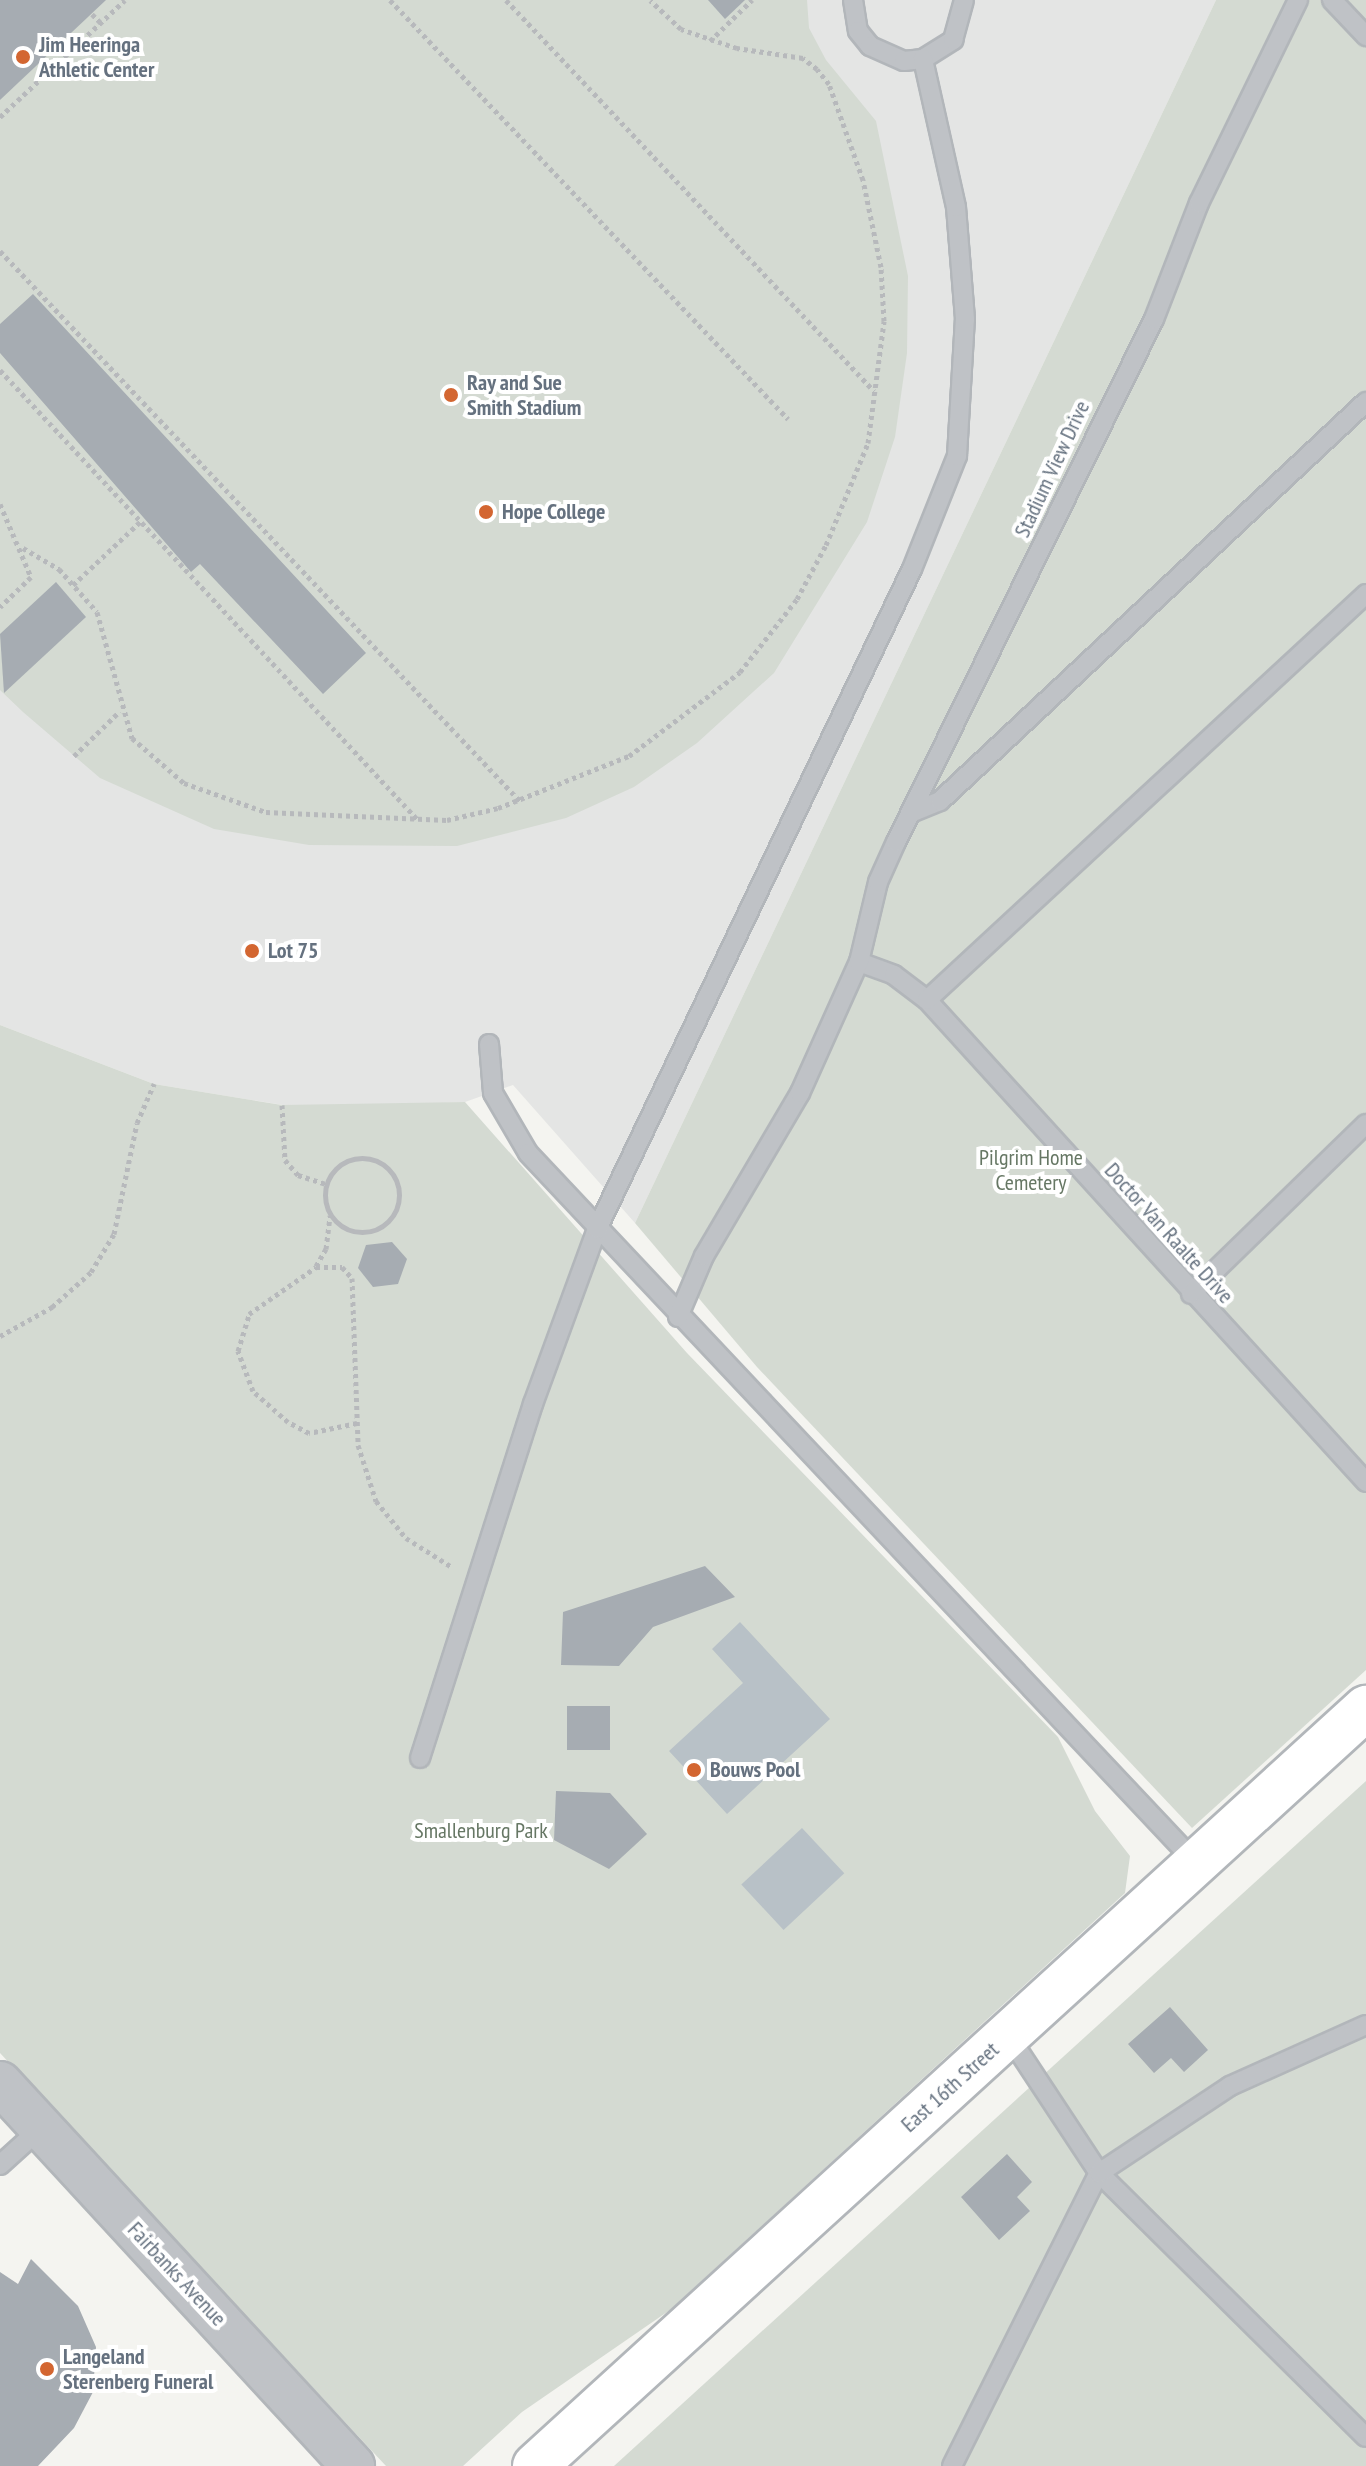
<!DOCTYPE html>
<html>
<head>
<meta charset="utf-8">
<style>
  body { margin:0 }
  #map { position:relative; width:1366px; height:2466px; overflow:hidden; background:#f4f4f0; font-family:"PT Sans Narrow",sans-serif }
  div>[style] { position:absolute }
  .built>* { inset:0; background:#e4e5e4 }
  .green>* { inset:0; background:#d4dad2 }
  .water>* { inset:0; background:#b8c1c7; transform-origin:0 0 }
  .building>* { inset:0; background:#a6acb2; transform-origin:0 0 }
  .path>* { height:5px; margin-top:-2.5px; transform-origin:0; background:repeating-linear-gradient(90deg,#b7b9bc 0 4px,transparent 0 8px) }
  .path>.ring { margin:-2.5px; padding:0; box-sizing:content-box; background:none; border:5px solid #b7b9bc; border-radius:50% }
  .roads { filter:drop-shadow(2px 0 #b2b6ba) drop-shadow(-2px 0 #b2b6ba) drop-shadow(0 2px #b2b6ba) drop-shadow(0 -2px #b2b6ba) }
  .service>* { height:18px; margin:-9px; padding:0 9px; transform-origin:9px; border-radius:9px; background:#bfc2c6 }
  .tertiary>* { height:42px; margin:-21px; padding:0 21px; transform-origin:21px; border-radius:21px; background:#bfc2c6 }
  .secondary>* { height:44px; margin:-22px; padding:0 22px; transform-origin:22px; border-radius:22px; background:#fff }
  .dots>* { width:22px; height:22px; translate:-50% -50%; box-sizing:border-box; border:4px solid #fff; border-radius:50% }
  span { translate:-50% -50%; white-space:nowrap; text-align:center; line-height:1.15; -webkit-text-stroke:8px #fff; paint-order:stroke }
  .poi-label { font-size:22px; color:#65717f; font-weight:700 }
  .left { translate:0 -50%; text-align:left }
  .street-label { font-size:22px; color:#65717f }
  .park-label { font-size:22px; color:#667764 }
</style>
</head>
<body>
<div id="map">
  <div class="built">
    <i style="clip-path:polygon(0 0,1216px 0,635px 1223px,513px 1085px,465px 1102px,307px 1109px,154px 1084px,0 1025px)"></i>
  </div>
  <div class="green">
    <i style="clip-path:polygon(0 0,807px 0,809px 28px,826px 60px,876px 121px,908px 276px,907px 353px,895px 437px,867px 522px,774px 673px,697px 743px,634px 787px,566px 818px,457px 846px,309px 845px,214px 829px,100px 778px,23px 712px,0 690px)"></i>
    <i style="clip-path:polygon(1216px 0,1366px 0,1366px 1670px,1192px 1828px,757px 1367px,635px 1223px)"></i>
    <i style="clip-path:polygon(0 1025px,154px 1084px,282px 1105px,465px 1102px,687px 1353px,1058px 1737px,1095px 1811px,1130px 1856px,1125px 1893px,670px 2310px,522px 2412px,463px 2466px,386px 2466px,0 2053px)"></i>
    <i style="clip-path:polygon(1366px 1781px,1366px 2466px,614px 2466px)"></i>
  </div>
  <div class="water">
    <i style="clip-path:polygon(740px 1622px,830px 1719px,727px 1814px,669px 1751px,743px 1683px,712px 1649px)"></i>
    <i style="left:802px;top:1828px;width:62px;height:83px;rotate:47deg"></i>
  </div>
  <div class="building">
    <i style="clip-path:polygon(0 0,106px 0,0 100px)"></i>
    <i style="clip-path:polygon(708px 0,745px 0,725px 19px)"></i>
    <i style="clip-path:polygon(33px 294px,366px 653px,323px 694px,200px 564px,191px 572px,0 353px,0 324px)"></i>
    <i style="clip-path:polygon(56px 582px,86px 617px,4px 693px,0 634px)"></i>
    <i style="clip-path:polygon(392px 1242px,407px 1259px,398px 1284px,373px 1287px,358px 1268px,366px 1245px)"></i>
    <i style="clip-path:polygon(705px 1566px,735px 1597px,653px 1627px,619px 1666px,561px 1665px,563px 1612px)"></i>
    <i style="left:567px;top:1706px;width:43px;height:44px"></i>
    <i style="clip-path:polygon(556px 1791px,610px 1793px,647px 1834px,609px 1869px,554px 1840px)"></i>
    <i style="clip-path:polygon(1170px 2007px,1208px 2050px,1184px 2072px,1171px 2058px,1154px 2073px,1128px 2044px)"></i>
    <i style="clip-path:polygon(1007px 2154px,1032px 2182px,1017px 2197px,1030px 2211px,999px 2240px,961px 2197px)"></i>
    <i style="clip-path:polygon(31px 2259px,78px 2306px,96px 2347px,93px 2392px,74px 2428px,38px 2466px,0 2466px,0 2272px,18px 2284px)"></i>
  </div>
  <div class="path">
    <i style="left:390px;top:0;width:578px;rotate:46.47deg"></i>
    <i style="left:506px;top:0;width:537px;rotate:46.74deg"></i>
    <i style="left:92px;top:14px;width:13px;rotate:45deg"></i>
    <i style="left:710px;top:41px;width:59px;rotate:-44.3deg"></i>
    <i style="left:0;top:117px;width:171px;rotate:-43.1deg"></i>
    <i style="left:0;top:251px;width:757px;rotate:46.61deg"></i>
    <i style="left:0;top:370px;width:614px;rotate:47.11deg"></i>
    <i style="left:0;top:504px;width:79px;rotate:67deg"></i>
    <i style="left:31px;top:577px;width:43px;rotate:135.9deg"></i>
    <i style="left:23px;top:548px;width:42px;rotate:30.3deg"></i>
    <i style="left:59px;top:569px;width:57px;rotate:48.5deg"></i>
    <i style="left:97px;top:612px;width:131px;rotate:74.5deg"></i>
    <i style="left:132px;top:738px;width:69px;rotate:40.9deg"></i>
    <i style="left:184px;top:783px;width:87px;rotate:19.5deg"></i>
    <i style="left:266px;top:812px;width:181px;rotate:2.5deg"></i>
    <i style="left:447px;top:820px;width:52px;rotate:-13.2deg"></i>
    <i style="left:498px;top:808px;width:141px;rotate:-21.7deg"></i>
    <i style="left:629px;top:756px;width:139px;rotate:-37.1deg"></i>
    <i style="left:740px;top:672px;width:93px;rotate:-52deg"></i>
    <i style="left:797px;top:599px;width:61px;rotate:-61.8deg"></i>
    <i style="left:826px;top:545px;width:110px;rotate:-67.6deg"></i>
    <i style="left:868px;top:443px;width:123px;rotate:-82.5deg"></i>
    <i style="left:884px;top:321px;width:54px;rotate:-93.2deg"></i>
    <i style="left:881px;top:267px;width:89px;rotate:-101.7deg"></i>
    <i style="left:863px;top:180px;width:102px;rotate:-109.5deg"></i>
    <i style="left:829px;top:84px;width:19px;rotate:-129deg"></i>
    <i style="left:817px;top:69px;width:18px;rotate:-142deg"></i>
    <i style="left:803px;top:58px;width:67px;rotate:-171.4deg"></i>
    <i style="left:737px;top:48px;width:59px;rotate:-161.3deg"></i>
    <i style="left:681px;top:29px;width:42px;rotate:-136.9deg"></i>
    <i style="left:73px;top:585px;width:93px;rotate:-43.3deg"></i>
    <i style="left:74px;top:756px;width:64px;rotate:-44.4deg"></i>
    <i style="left:282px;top:1105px;width:55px;rotate:86.9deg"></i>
    <i style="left:285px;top:1160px;width:20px;rotate:49deg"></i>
    <i style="left:298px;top:1175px;width:29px;rotate:18deg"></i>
    <i class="ring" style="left:325px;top:1158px;width:69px;height:69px"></i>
    <i style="left:316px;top:1266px;width:20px;rotate:-60deg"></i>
    <i style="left:326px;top:1249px;width:34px;rotate:-83deg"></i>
    <i style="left:0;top:1336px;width:60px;rotate:-29.1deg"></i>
    <i style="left:52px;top:1307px;width:52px;rotate:-41.9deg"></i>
    <i style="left:91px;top:1272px;width:44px;rotate:-58.8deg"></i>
    <i style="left:114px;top:1234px;width:113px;rotate:-78.3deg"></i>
    <i style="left:137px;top:1123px;width:43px;rotate:-66.4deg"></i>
    <i style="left:357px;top:1423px;width:49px;rotate:168.2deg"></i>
    <i style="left:309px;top:1433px;width:24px;rotate:-152deg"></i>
    <i style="left:288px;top:1422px;width:47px;rotate:-138.5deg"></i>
    <i style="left:253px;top:1391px;width:43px;rotate:-110.6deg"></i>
    <i style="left:238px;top:1351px;width:39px;rotate:-73deg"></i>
    <i style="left:249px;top:1314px;width:82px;rotate:-35deg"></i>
    <i style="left:316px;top:1267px;width:26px"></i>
    <i style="left:342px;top:1267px;width:15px;rotate:48deg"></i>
    <i style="left:352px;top:1278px;width:167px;rotate:87.9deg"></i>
    <i style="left:358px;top:1445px;width:59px;rotate:72.2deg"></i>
    <i style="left:376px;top:1501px;width:48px;rotate:51deg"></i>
    <i style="left:406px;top:1538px;width:54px;rotate:32.2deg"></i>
  </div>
  <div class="roads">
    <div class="service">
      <i style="left:853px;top:0;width:31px;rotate:81deg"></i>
      <i style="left:858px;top:31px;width:19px;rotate:51deg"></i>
      <i style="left:870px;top:46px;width:37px;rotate:24deg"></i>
      <i style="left:904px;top:61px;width:19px;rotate:-6deg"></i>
      <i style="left:923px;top:59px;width:36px;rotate:-32deg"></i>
      <i style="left:953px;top:40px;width:41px;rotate:-74.6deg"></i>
      <i style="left:1332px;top:0;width:50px;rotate:46.6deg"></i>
      <i style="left:913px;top:812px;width:29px;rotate:-22deg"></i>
      <i style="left:940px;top:801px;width:584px;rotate:-43.13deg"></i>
      <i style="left:859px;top:962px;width:37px;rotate:20deg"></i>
      <i style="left:894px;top:975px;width:41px;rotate:37.1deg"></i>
      <i style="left:927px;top:1000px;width:652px;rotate:47.67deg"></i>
      <i style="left:927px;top:1000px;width:598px;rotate:-42.76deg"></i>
      <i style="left:489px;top:1044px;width:49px;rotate:85.3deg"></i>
      <i style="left:493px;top:1093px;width:69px;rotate:59.7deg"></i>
      <i style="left:528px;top:1153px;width:976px;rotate:46.74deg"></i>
      <i style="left:1191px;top:1294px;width:244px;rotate:-44.2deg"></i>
      <i style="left:678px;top:1317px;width:66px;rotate:-66.9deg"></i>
      <i style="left:704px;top:1256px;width:189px;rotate:-59.5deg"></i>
      <i style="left:800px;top:1093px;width:144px;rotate:-65.8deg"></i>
      <i style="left:859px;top:962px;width:82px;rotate:-76.6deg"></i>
      <i style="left:878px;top:882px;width:44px;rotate:-65.8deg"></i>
      <i style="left:896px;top:842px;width:583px;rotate:-63.74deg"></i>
      <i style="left:1154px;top:319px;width:124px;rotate:-68.8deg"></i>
      <i style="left:1199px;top:203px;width:226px;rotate:-64deg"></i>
      <i style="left:420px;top:1758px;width:372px;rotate:-72.3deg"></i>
      <i style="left:533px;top:1404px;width:186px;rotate:-69.9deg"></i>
      <i style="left:597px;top:1229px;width:731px;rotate:-64.49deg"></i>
      <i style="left:912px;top:569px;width:122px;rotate:-68.3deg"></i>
      <i style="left:957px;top:456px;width:137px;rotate:-86.7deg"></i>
      <i style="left:965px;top:319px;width:112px;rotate:-94.6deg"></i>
      <i style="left:956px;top:207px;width:152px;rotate:-102.6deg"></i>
      <i style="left:1008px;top:2035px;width:165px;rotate:56.6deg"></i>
      <i style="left:1099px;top:2173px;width:375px;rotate:44.7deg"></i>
      <i style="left:0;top:2165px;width:57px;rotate:-42.1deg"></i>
      <i style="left:952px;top:2466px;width:328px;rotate:-63.4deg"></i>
      <i style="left:1099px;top:2173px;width:157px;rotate:-33.6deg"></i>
      <i style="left:1230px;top:2086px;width:149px;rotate:-24.2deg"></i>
    </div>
    <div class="tertiary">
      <i style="left:0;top:2083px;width:521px;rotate:47.33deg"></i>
    </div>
    <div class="secondary">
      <i style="left:535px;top:2466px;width:1125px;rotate:-42.37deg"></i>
    </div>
  </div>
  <div class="dots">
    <i style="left:23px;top:57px;background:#d36631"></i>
    <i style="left:451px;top:395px;background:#d36631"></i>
    <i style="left:486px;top:512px;background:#d36631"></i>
    <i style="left:252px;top:951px;background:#d36631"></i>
    <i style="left:694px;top:1770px;background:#d36631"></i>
    <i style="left:47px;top:2369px;background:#d36631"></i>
  </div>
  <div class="poi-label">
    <span class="left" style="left:39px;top:57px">Jim Heeringa<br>Athletic Center</span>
    <span class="left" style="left:467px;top:395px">Ray and Sue<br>Smith Stadium</span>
    <span class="left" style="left:502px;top:512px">Hope College</span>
    <span class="left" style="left:268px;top:951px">Lot 75</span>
    <span class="left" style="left:710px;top:1770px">Bouws Pool</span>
    <span class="left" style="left:63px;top:2369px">Langeland<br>Sterenberg Funeral</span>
  </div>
  <div class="street-label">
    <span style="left:1052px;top:469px;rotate:-65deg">Stadium View Drive</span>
    <span style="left:1169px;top:1233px;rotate:48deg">Doctor Van Raalte Drive</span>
    <span style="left:950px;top:2087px;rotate:-42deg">East 16th Street</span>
    <span style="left:177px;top:2274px;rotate:47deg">Fairbanks Avenue</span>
  </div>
  <div class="park-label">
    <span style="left:1031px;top:1170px">Pilgrim Home<br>Cemetery</span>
    <span style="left:481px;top:1831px">Smallenburg Park</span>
  </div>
</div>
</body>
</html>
